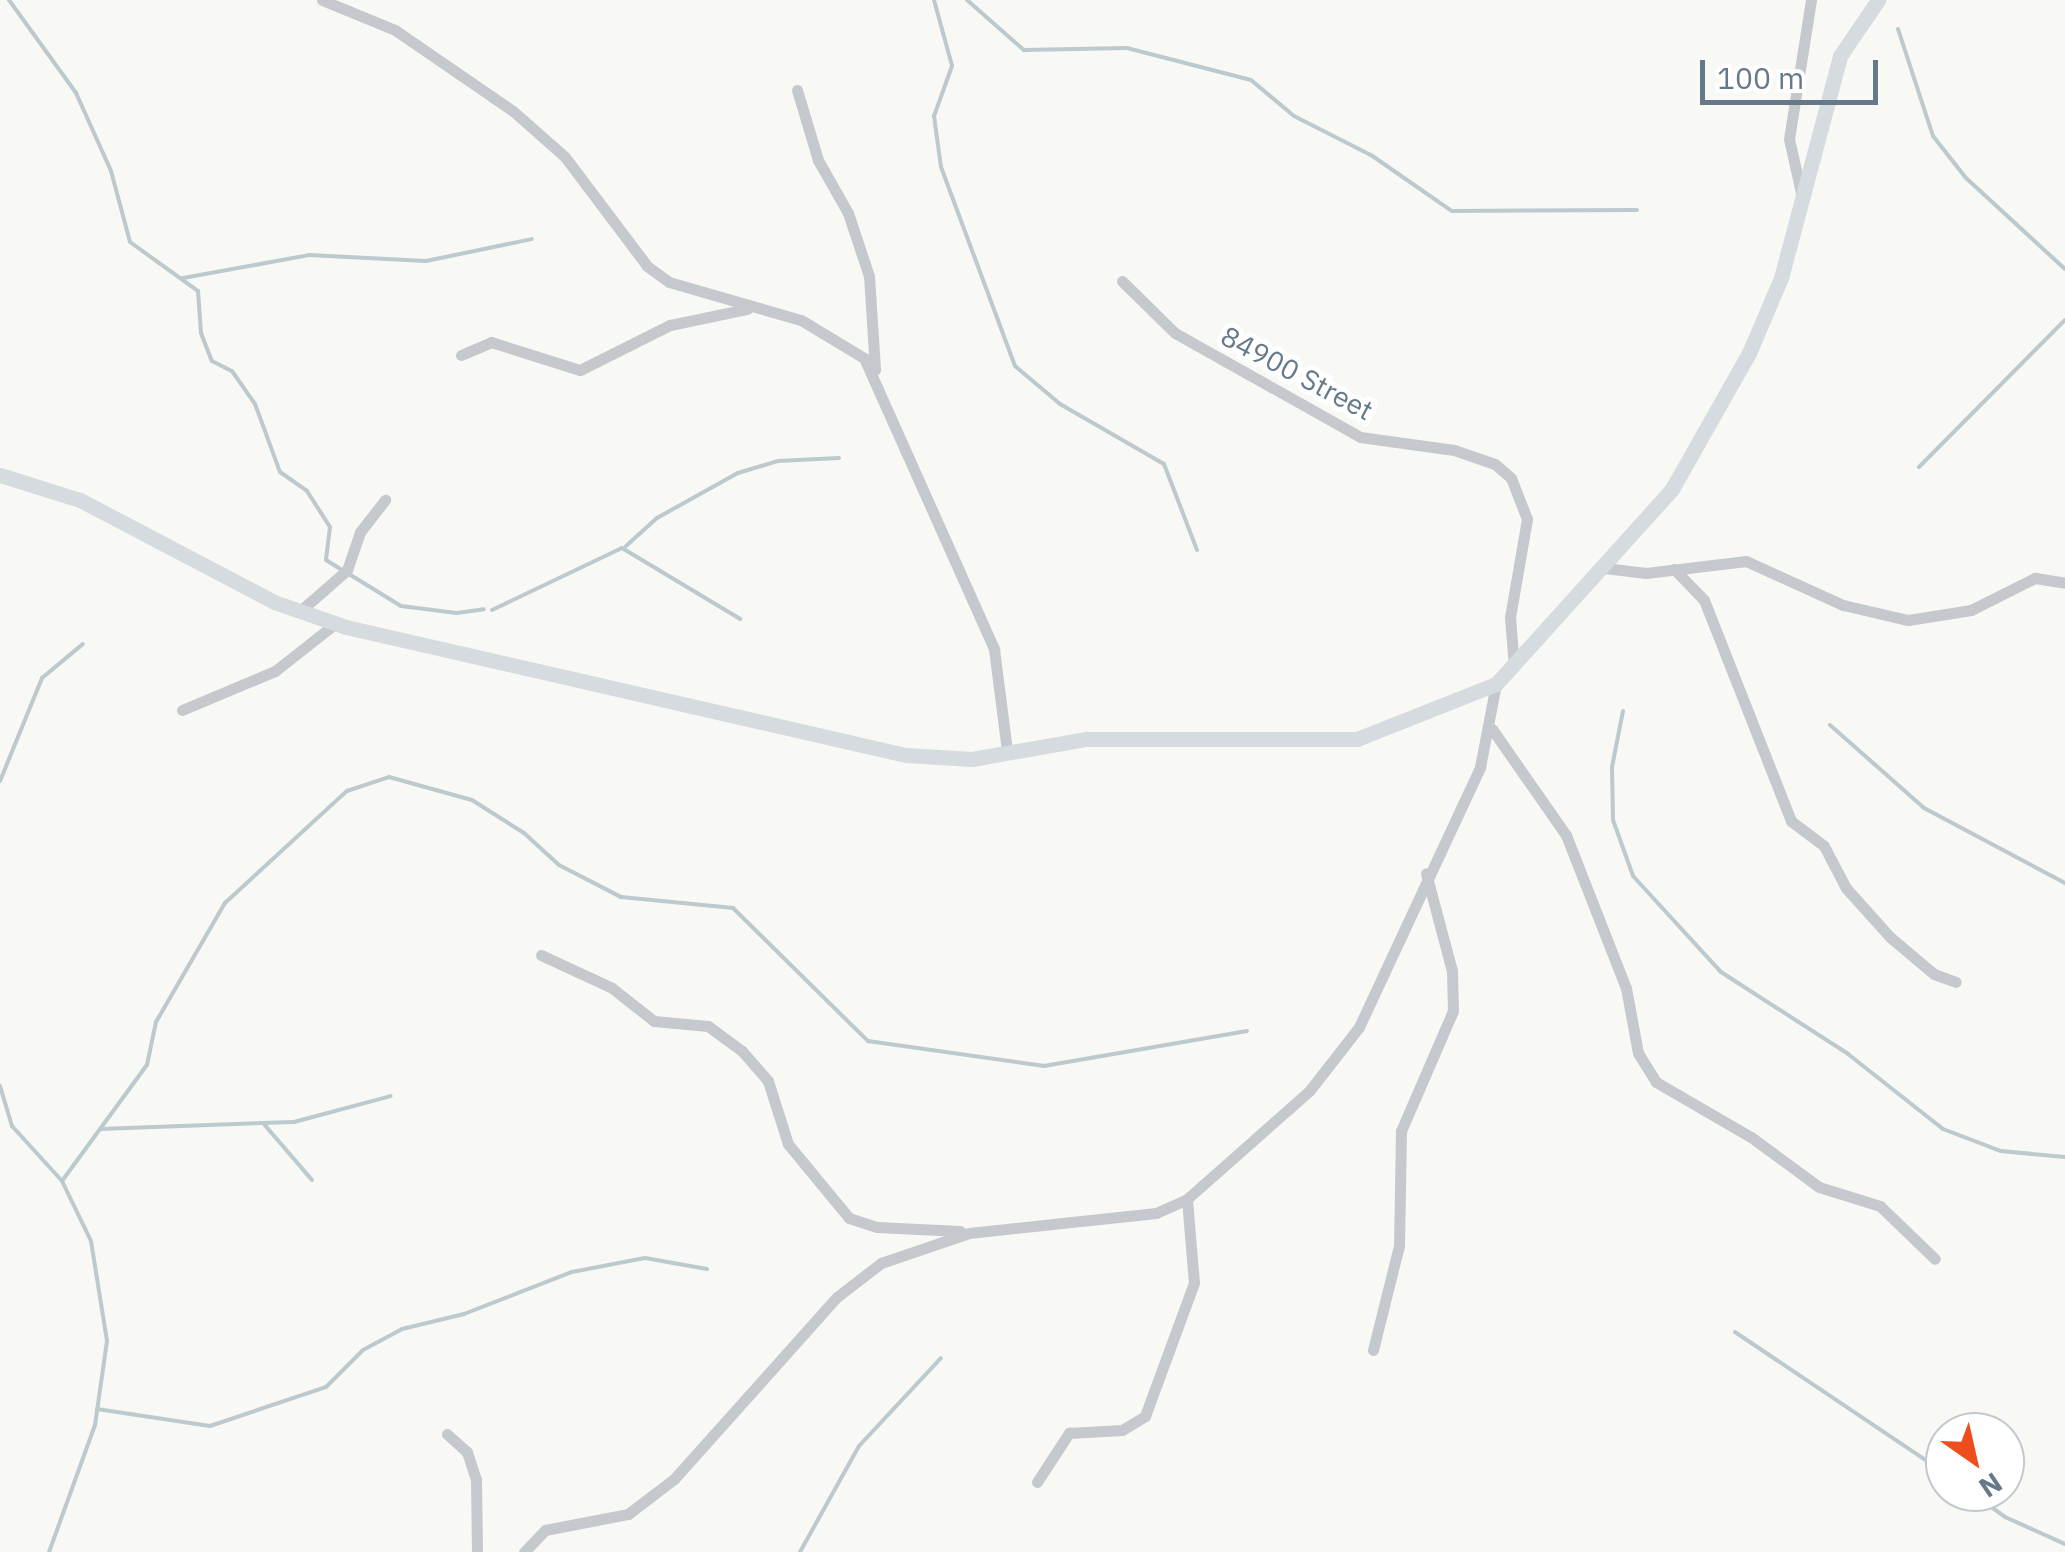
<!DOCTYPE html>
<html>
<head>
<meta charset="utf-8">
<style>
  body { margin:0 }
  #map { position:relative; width:2065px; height:1552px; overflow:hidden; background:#f8f8f5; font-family:"IBM Plex Sans",sans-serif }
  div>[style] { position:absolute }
  .stream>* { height:4px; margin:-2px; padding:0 2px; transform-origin:2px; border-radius:2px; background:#bcc9cd }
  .street>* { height:11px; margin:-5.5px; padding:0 5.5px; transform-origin:5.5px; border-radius:5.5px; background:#c5c9cd }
  .secondary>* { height:15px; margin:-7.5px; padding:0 7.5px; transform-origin:7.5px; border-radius:7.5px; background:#d6dbdf }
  span { translate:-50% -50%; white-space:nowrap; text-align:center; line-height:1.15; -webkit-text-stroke:10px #fff; paint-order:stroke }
  .street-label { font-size:28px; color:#657988 }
  .north { position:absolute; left:1925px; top:1412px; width:100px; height:100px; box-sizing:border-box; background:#fff; border:2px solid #c1c9cf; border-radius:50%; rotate:146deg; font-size:28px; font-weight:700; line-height:40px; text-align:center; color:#657988 }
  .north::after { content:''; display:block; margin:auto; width:35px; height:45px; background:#f04d1c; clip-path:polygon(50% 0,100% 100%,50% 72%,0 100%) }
  .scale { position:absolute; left:1700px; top:60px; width:178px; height:45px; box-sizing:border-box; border:5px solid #657988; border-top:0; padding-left:12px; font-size:30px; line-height:35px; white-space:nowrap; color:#657988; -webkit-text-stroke:8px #fff; paint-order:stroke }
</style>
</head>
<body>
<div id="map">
  <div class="stream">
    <i style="left:9px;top:0;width:115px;rotate:54.2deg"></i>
    <i style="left:76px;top:93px;width:85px;rotate:65.8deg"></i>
    <i style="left:111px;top:171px;width:73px;rotate:75deg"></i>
    <i style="left:130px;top:242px;width:84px;rotate:35.8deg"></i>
    <i style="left:198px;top:291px;width:42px;rotate:85.9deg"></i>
    <i style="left:201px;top:333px;width:30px;rotate:69deg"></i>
    <i style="left:212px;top:361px;width:22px;rotate:27deg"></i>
    <i style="left:232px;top:371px;width:40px;rotate:55.1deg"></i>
    <i style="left:255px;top:404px;width:72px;rotate:69.8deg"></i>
    <i style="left:280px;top:472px;width:33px;rotate:35deg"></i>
    <i style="left:307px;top:491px;width:43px;rotate:57.4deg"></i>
    <i style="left:330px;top:527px;width:33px;rotate:97deg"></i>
    <i style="left:326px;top:560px;width:19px;rotate:32deg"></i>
    <i style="left:934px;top:0;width:68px;rotate:74.7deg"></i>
    <i style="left:952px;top:66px;width:53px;rotate:109.8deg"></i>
    <i style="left:934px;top:116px;width:51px;rotate:82.2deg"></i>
    <i style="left:941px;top:167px;width:212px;rotate:69.6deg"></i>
    <i style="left:1015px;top:366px;width:59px;rotate:40.2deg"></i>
    <i style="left:1060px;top:404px;width:120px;rotate:30deg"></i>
    <i style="left:1164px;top:464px;width:92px;rotate:69deg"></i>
    <i style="left:967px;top:0;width:76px;rotate:41.3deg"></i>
    <i style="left:1024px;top:50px;width:103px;rotate:-1.1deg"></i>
    <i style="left:1127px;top:48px;width:128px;rotate:14.5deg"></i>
    <i style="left:1251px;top:80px;width:56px;rotate:39.9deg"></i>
    <i style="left:1294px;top:116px;width:86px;rotate:26.9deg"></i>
    <i style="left:1371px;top:155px;width:98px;rotate:34.7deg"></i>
    <i style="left:1452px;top:211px;width:185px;rotate:-0.3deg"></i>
    <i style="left:1898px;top:29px;width:113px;rotate:71.9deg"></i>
    <i style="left:1933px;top:136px;width:53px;rotate:51.8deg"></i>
    <i style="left:1966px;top:178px;width:134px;rotate:42.6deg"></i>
    <i style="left:183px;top:278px;width:128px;rotate:-10.3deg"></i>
    <i style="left:309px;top:255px;width:117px;rotate:2.9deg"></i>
    <i style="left:426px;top:261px;width:108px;rotate:-11.7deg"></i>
    <i style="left:1919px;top:467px;width:207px;rotate:-45.2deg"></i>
    <i style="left:626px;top:546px;width:42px;rotate:-42.1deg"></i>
    <i style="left:657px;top:518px;width:93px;rotate:-29.1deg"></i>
    <i style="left:738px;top:473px;width:42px;rotate:-16.7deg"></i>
    <i style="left:778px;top:461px;width:61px;rotate:-2.8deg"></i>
    <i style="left:349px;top:574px;width:61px;rotate:31.6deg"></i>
    <i style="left:401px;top:606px;width:56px;rotate:7.1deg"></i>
    <i style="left:457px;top:613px;width:27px;rotate:-8deg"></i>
    <i style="left:492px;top:610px;width:144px;rotate:-25.5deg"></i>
    <i style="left:622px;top:548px;width:138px;rotate:31deg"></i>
    <i style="left:1623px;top:711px;width:57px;rotate:101.1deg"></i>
    <i style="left:1612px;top:767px;width:53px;rotate:88.9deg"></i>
    <i style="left:1613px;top:820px;width:59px;rotate:70.3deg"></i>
    <i style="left:1633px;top:876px;width:130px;rotate:47.5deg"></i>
    <i style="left:1721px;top:972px;width:151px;rotate:32.8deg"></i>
    <i style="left:1848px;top:1054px;width:121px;rotate:38.3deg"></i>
    <i style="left:1943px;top:1129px;width:62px;rotate:20.8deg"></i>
    <i style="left:2001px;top:1151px;width:64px;rotate:5.4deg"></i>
    <i style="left:1830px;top:725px;width:125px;rotate:41.4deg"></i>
    <i style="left:1924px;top:808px;width:160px;rotate:28deg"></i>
    <i style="left:0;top:781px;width:111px;rotate:-67.8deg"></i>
    <i style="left:42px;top:678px;width:53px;rotate:-39.7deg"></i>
    <i style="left:0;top:1086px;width:42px;rotate:73.3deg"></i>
    <i style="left:12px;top:1126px;width:74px;rotate:47.7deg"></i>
    <i style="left:62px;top:1181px;width:67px;rotate:64.2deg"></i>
    <i style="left:91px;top:1241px;width:101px;rotate:80.9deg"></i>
    <i style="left:107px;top:1341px;width:85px;rotate:98.1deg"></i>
    <i style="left:95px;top:1425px;width:135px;rotate:109.9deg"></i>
    <i style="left:263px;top:1123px;width:75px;rotate:49.3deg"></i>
    <i style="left:100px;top:1129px;width:194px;rotate:-2.1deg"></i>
    <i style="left:294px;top:1122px;width:100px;rotate:-15deg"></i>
    <i style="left:62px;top:1181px;width:144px;rotate:-53.8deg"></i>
    <i style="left:147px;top:1065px;width:44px;rotate:-78.2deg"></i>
    <i style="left:156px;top:1022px;width:138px;rotate:-59.9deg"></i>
    <i style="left:225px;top:903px;width:166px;rotate:-42.6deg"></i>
    <i style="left:347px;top:791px;width:44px;rotate:-18.4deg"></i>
    <i style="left:389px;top:777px;width:86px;rotate:15.5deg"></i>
    <i style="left:472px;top:800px;width:62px;rotate:32.4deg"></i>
    <i style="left:524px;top:833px;width:47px;rotate:42.4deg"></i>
    <i style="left:559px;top:865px;width:70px;rotate:27.3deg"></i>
    <i style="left:621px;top:897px;width:113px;rotate:5.6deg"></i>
    <i style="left:733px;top:908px;width:190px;rotate:44.6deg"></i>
    <i style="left:868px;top:1041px;width:178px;rotate:8.1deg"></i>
    <i style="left:1044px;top:1066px;width:206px;rotate:-9.8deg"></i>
    <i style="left:1735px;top:1332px;width:253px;rotate:33.9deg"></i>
    <i style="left:97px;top:1409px;width:114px;rotate:8.6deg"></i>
    <i style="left:210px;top:1426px;width:122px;rotate:-18.6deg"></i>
    <i style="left:326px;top:1387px;width:52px;rotate:-45deg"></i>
    <i style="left:363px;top:1350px;width:44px;rotate:-28.3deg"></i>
    <i style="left:402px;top:1329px;width:64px;rotate:-13.6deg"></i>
    <i style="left:464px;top:1314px;width:116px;rotate:-21.3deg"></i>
    <i style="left:572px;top:1272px;width:74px;rotate:-10.9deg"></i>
    <i style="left:645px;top:1258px;width:63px;rotate:10.1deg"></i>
    <i style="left:1971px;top:1492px;width:42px;rotate:36.3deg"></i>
    <i style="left:2005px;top:1517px;width:66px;rotate:24.2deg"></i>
    <i style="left:800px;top:1552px;width:121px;rotate:-60.9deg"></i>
    <i style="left:859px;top:1446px;width:120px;rotate:-47deg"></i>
  </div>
  <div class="street">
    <i style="left:322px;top:0;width:79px;rotate:22.3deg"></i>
    <i style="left:395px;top:30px;width:143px;rotate:34.5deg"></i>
    <i style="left:513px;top:111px;width:69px;rotate:41.5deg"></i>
    <i style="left:565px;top:157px;width:136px;rotate:53deg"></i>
    <i style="left:647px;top:266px;width:27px;rotate:36deg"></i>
    <i style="left:669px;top:282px;width:137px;rotate:16.1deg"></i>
    <i style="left:801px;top:320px;width:74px;rotate:31.1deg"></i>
    <i style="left:864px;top:358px;width:319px;rotate:65.9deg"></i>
    <i style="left:994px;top:649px;width:103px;rotate:82.7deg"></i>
    <i style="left:797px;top:90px;width:73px;rotate:73.3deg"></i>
    <i style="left:818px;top:160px;width:61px;rotate:60.5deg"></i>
    <i style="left:848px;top:213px;width:66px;rotate:71.6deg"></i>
    <i style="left:869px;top:276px;width:94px;rotate:86.3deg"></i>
    <i style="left:1802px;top:197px;width:59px;rotate:-102.6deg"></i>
    <i style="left:1789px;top:139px;width:141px;rotate:-81deg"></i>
    <i style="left:1122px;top:281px;width:74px;rotate:44.5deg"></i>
    <i style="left:1175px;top:333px;width:212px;rotate:29.3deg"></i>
    <i style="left:1360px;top:437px;width:95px;rotate:7.9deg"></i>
    <i style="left:1454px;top:450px;width:43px;rotate:18.9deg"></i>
    <i style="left:1495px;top:464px;width:21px;rotate:41deg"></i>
    <i style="left:1511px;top:478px;width:44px;rotate:68.7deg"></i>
    <i style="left:1527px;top:519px;width:99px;rotate:99.8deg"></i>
    <i style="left:1510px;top:617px;width:50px;rotate:85.4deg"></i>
    <i style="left:461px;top:355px;width:33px;rotate:-23deg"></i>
    <i style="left:491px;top:342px;width:93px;rotate:17.5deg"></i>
    <i style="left:580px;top:370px;width:101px;rotate:-26.6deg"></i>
    <i style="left:670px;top:325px;width:79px;rotate:-11.7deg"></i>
    <i style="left:1605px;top:568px;width:41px;rotate:7deg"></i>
    <i style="left:1646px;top:573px;width:101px;rotate:-6.8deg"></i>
    <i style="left:1746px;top:561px;width:107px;rotate:24.4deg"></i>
    <i style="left:1843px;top:605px;width:67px;rotate:13deg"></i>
    <i style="left:1908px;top:620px;width:64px;rotate:-9deg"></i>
    <i style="left:1971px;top:610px;width:72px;rotate:-26.6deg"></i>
    <i style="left:2035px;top:578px;width:30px;rotate:9deg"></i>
    <i style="left:1674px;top:569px;width:43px;rotate:45.9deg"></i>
    <i style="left:1704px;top:600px;width:238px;rotate:68.5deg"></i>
    <i style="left:1791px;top:821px;width:41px;rotate:37.1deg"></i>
    <i style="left:1824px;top:846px;width:47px;rotate:62.4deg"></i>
    <i style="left:1846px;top:888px;width:66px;rotate:48.1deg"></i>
    <i style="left:1890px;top:937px;width:57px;rotate:40.1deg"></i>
    <i style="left:1934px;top:974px;width:23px;rotate:20deg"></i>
    <i style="left:299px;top:612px;width:64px;rotate:-41.2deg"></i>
    <i style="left:347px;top:570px;width:40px;rotate:-71.1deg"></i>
    <i style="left:360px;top:532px;width:41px;rotate:-52deg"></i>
    <i style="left:182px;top:710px;width:101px;rotate:-22.8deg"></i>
    <i style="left:275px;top:671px;width:78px;rotate:-38.2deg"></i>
    <i style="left:1492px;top:729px;width:129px;rotate:55.1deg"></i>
    <i style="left:1566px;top:835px;width:164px;rotate:68.6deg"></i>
    <i style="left:1626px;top:988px;width:66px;rotate:79.5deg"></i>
    <i style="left:1638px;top:1053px;width:34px;rotate:58deg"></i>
    <i style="left:1656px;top:1082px;width:110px;rotate:30.1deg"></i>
    <i style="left:1751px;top:1137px;width:84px;rotate:36.3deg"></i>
    <i style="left:1819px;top:1187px;width:64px;rotate:17.3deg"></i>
    <i style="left:1880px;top:1206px;width:76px;rotate:43.9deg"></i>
    <i style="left:541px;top:955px;width:78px;rotate:24.9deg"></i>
    <i style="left:612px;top:988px;width:53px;rotate:38.2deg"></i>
    <i style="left:654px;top:1021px;width:54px;rotate:5.3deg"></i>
    <i style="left:708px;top:1026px;width:42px;rotate:36.3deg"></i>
    <i style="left:742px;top:1051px;width:40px;rotate:49deg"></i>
    <i style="left:768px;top:1081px;width:66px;rotate:72.4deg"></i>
    <i style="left:788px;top:1144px;width:96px;rotate:50.5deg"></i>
    <i style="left:849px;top:1218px;width:29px;rotate:18deg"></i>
    <i style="left:877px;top:1227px;width:83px;rotate:2.8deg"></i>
    <i style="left:1373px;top:1350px;width:107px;rotate:-76deg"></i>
    <i style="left:1399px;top:1246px;width:115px;rotate:-89deg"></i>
    <i style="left:1401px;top:1131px;width:131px;rotate:-66.6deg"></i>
    <i style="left:1453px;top:1011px;width:40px;rotate:-91.4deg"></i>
    <i style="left:1452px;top:971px;width:101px;rotate:-104.9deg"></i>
    <i style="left:447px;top:1434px;width:27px;rotate:42deg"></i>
    <i style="left:467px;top:1452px;width:28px;rotate:72deg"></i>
    <i style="left:476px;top:1479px;width:73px;rotate:89.2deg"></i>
    <i style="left:1037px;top:1482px;width:59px;rotate:-56.9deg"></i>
    <i style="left:1069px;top:1433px;width:53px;rotate:-3.2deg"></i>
    <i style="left:1122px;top:1430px;width:27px;rotate:-31deg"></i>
    <i style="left:1145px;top:1416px;width:142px;rotate:-69.8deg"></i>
    <i style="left:1194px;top:1283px;width:84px;rotate:-94.8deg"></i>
    <i style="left:524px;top:1552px;width:30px;rotate:-46deg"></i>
    <i style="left:545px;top:1530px;width:85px;rotate:-10.9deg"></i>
    <i style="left:628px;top:1514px;width:58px;rotate:-37.3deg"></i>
    <i style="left:674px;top:1479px;width:244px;rotate:-48.2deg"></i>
    <i style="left:837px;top:1297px;width:56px;rotate:-37.7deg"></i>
    <i style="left:881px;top:1263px;width:93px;rotate:-18.8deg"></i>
    <i style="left:969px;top:1233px;width:188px;rotate:-6.1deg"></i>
    <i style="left:1156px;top:1213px;width:34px;rotate:-24deg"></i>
    <i style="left:1187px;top:1199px;width:164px;rotate:-41.5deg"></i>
    <i style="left:1310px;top:1090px;width:80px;rotate:-52.1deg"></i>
    <i style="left:1359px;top:1027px;width:287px;rotate:-65deg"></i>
    <i style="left:1480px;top:767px;width:85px;rotate:-79.1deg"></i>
  </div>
  <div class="secondary">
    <i style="left:0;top:475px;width:84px;rotate:17.4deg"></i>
    <i style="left:80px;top:500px;width:219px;rotate:27.7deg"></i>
    <i style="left:274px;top:602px;width:76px;rotate:19.1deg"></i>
    <i style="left:346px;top:627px;width:574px;rotate:12.88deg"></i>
    <i style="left:906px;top:755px;width:66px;rotate:3.5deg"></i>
    <i style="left:972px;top:759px;width:116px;rotate:-10deg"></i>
    <i style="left:1086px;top:739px;width:271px"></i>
    <i style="left:1357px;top:739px;width:149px;rotate:-21.6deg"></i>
    <i style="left:1496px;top:684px;width:263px;rotate:-47.9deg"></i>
    <i style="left:1672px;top:489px;width:156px;rotate:-60.5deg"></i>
    <i style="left:1749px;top:353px;width:82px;rotate:-66.9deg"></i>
    <i style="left:1781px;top:278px;width:230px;rotate:-75.1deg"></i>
    <i style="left:1840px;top:56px;width:68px;rotate:-55.8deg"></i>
  </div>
  <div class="street-label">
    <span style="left:1297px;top:373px;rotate:28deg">84900 Street</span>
  </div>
  <div class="north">N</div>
  <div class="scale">100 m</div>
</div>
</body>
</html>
